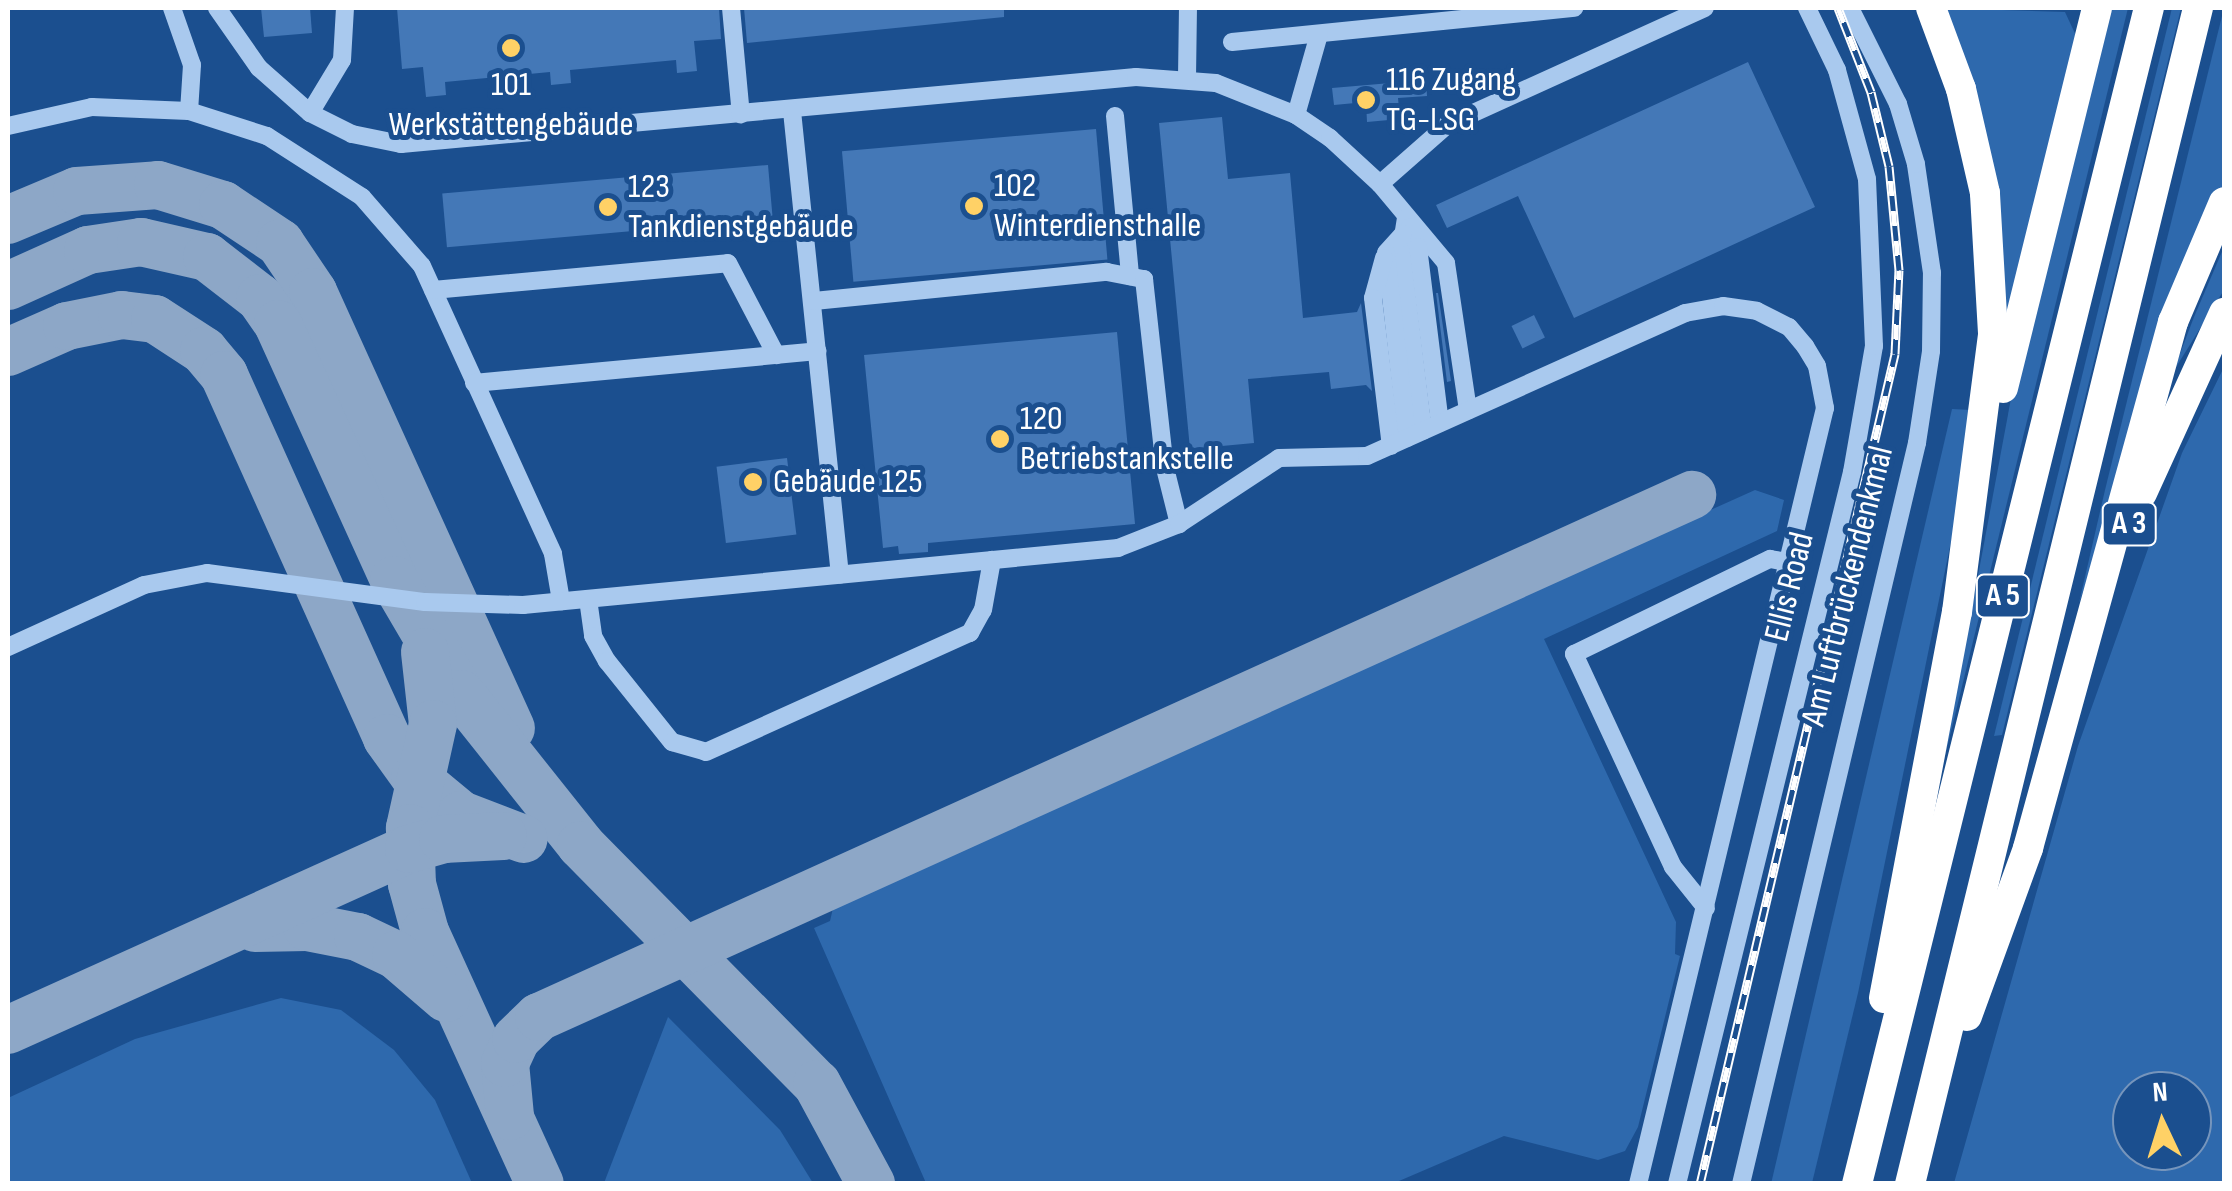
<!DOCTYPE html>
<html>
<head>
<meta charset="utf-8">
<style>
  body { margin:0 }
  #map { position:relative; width:2232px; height:1191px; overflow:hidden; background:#1b4f8f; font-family:"Sofia Sans Condensed",sans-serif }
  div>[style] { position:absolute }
  .green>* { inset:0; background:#2e69ad }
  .taxiway>* { height:48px; margin:-24px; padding:0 24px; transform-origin:24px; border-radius:24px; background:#8da7c7 }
  .building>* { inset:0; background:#4478b7; transform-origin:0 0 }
  .minor>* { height:18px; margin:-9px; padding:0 9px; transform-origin:9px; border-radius:9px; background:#a9c9ee }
  .highway>* { height:30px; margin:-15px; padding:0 15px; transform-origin:15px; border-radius:15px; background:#fff }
  .rail>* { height:9px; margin-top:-4.5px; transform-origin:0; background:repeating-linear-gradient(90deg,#1b4f8f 0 15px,#fff 0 30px); box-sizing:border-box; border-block:2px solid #fff }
  .dots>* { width:28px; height:28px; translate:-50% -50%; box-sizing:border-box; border:5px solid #1b4f8f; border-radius:50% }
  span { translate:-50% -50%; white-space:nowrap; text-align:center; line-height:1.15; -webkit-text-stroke:10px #1b4f8f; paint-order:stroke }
  .shield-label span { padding:2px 8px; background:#1b4f8f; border:2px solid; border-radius:8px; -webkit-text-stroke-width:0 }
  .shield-label { font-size:32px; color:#fff; font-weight:700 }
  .poi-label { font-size:35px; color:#fff }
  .left { translate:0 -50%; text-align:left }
  .street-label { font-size:35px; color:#fff }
  .frame { position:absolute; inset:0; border:10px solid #fff; pointer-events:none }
  .north { position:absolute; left:2112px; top:1071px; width:100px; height:100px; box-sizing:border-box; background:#1b4f8f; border:2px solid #7695bc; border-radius:50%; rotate:356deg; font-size:28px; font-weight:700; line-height:40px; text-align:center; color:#fff }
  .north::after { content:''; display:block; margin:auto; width:35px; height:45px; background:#ffd166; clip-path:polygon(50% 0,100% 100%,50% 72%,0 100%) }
</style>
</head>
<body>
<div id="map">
  <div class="green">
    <i style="clip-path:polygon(1939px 8px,2065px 12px,2078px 40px,2003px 342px)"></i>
    <i style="clip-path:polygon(2106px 8px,2128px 8px,1943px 764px,2012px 393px)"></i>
    <i style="clip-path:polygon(2172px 8px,2181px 8px,2002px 735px,1994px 736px)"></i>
    <i style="clip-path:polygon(2224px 8px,2224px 182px,2079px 603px,2105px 490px)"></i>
    <i style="clip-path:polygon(2224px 247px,2224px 290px,2173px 372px,2194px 317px)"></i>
    <i style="clip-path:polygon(evenodd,2224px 367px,2224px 1183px,1954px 1183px,2078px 746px,2182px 453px,2224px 367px,2132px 1091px,2192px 1091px,2192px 1151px,2132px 1151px,2132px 1091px)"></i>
    <i style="clip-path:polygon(1952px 409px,1972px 410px,1954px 527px,1858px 993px,1812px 1183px,1771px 1184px)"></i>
    <i style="clip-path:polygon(1755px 490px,1784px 500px,1777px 531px,1544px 639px,1676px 922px,1675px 954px,1680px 956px,1638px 1127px,1625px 1151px,1598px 1160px,1504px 1136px,1392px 1184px,926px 1183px,814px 928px,830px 921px,834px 904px)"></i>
    <i style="clip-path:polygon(281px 998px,341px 1010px,394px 1050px,435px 1100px,472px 1183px,8px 1183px,8px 1098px,135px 1039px)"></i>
    <i style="clip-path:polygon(668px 1017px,780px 1130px,813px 1183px,604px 1183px)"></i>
  </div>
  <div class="taxiway">
    <i style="left:8px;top:220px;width:75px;rotate:-22.8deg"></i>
    <i style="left:77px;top:191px;width:81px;rotate:-4.2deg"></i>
    <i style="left:158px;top:185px;width:68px;rotate:17.1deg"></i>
    <i style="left:223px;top:205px;width:69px;rotate:33.7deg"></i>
    <i style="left:280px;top:243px;width:59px;rotate:56deg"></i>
    <i style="left:313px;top:292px;width:479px;rotate:65.6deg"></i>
    <i style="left:8px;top:286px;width:88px;rotate:-24.2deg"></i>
    <i style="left:88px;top:250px;width:54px;rotate:-8.6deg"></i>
    <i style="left:141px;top:242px;width:68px;rotate:12.8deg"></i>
    <i style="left:207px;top:257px;width:67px;rotate:37.7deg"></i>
    <i style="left:260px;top:298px;width:32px;rotate:55deg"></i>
    <i style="left:278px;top:324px;width:281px;rotate:65.6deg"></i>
    <i style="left:394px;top:580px;width:132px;rotate:59.6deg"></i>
    <i style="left:461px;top:694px;width:193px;rotate:51.5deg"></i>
    <i style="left:581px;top:845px;width:336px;rotate:45.4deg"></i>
    <i style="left:817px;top:1084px;width:114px;rotate:61.6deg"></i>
    <i style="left:8px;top:352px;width:64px;rotate:-23.8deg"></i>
    <i style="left:67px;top:326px;width:56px;rotate:-11.3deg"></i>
    <i style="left:122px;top:315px;width:33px;rotate:7deg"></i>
    <i style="left:155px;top:319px;width:59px;rotate:33.1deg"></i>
    <i style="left:204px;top:351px;width:31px;rotate:50deg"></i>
    <i style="left:224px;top:375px;width:398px;rotate:65.8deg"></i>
    <i style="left:387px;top:738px;width:48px;rotate:54.3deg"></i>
    <i style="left:415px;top:777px;width:60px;rotate:39.6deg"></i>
    <i style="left:461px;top:815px;width:67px;rotate:20.9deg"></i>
    <i style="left:425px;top:652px;width:72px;rotate:83.7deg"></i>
    <i style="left:433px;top:724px;width:107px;rotate:102.5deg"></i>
    <i style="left:410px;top:828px;width:56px;rotate:88deg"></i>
    <i style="left:412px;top:884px;width:50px;rotate:74.8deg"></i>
    <i style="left:425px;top:932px;width:277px;rotate:65.5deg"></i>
    <i style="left:255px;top:928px;width:52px;rotate:-1.1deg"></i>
    <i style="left:307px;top:927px;width:52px;rotate:11.1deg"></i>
    <i style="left:358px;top:937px;width:42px;rotate:25.3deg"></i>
    <i style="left:396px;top:955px;width:66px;rotate:40.7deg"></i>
    <i style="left:8px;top:1030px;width:440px;rotate:-24.3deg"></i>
    <i style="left:409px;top:849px;width:35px;rotate:-16deg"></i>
    <i style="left:443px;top:839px;width:60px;rotate:-2.9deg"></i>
    <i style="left:510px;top:1116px;width:53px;rotate:-95.4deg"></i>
    <i style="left:505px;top:1063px;width:26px;rotate:-65deg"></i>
    <i style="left:516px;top:1039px;width:32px;rotate:-44deg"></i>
    <i style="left:539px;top:1017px;width:1266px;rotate:-24.36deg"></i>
  </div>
  <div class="building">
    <i style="clip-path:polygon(261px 8px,310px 8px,312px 33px,264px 37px)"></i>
    <i style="clip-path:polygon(397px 8px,719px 8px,721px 39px,694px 41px,697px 71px,677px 73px,676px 60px,570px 70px,571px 83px,551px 85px,550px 72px,445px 82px,446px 95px,426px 97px,423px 67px,402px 69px)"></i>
    <i style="clip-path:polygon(744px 8px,1004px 8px,1004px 17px,747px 43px)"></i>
    <i style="clip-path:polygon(1748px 62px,1815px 207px,1574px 318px,1518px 196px,1447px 228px,1436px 205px)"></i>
    <i style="clip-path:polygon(1426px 80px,1427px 96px,1398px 98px,1400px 119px,1367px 122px,1366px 102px,1334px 105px,1332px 88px)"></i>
    <i style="clip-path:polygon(1222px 117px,1228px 179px,1290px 173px,1303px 318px,1357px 312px,1361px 303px,1372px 391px,1366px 385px,1331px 389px,1329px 372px,1248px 379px,1254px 443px,1190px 449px,1159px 123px)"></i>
    <i style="left:1096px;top:129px;width:131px;height:255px;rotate:85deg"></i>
    <i style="left:768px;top:165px;width:54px;height:327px;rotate:85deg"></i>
    <i style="clip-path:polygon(1436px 293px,1438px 293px,1451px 381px,1447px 382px)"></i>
    <i style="left:1534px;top:315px;width:25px;height:25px;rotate:64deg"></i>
    <i style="clip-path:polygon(1117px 332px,1135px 524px,928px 543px,928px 552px,899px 554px,898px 546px,883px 548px,864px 355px)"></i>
    <i style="left:787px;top:458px;width:77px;height:71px;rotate:83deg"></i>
  </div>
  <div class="minor">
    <i style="left:172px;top:8px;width:60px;rotate:70.7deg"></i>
    <i style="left:192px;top:65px;width:46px;rotate:93.7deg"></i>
    <i style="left:217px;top:8px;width:73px;rotate:55deg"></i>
    <i style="left:259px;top:68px;width:68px;rotate:41.4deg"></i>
    <i style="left:310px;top:113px;width:47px;rotate:26.6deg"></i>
    <i style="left:352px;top:134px;width:50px;rotate:11.5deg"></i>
    <i style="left:401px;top:144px;width:738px;rotate:-5.21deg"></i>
    <i style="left:1136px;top:77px;width:80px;rotate:4.3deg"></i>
    <i style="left:1216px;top:83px;width:86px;rotate:21.8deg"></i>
    <i style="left:1296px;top:115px;width:41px;rotate:34.1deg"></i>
    <i style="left:1330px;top:138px;width:68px;rotate:42.6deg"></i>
    <i style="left:1380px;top:184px;width:103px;rotate:50.1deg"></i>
    <i style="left:1446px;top:263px;width:149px;rotate:81.5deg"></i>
    <i style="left:731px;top:8px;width:107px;rotate:84.7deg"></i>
    <i style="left:1232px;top:42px;width:344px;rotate:-5.7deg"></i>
    <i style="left:1187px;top:78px;width:70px;rotate:-89.2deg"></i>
    <i style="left:792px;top:111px;width:466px;rotate:84.1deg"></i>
    <i style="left:310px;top:113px;width:62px;rotate:-58.9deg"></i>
    <i style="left:342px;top:60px;width:52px;rotate:-86.7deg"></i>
    <i style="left:1296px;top:115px;width:84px;rotate:-74.1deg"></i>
    <i style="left:1115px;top:116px;width:161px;rotate:84.6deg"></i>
    <i style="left:8px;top:126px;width:86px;rotate:-12.7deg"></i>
    <i style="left:92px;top:107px;width:97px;rotate:2.4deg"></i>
    <i style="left:189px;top:111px;width:82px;rotate:17.8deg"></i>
    <i style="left:267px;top:136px;width:113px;rotate:32.7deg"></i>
    <i style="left:362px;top:197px;width:91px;rotate:49deg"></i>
    <i style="left:422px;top:266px;width:316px;rotate:65.5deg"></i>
    <i style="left:553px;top:554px;width:48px;rotate:80.3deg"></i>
    <i style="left:1380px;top:184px;width:89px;rotate:-41.4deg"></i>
    <i style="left:1447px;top:125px;width:283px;rotate:-24.4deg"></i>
    <i style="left:1406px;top:218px;width:31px;rotate:99deg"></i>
    <i style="left:1401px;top:249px;width:183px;rotate:83.1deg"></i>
    <i style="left:1410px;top:227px;width:22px;rotate:68deg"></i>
    <i style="left:1418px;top:247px;width:177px;rotate:82.9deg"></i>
    <i style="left:1403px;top:234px;width:25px;rotate:132deg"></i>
    <i style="left:1386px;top:253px;width:186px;rotate:83.5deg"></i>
    <i style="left:1384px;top:258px;width:41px;rotate:105.4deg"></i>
    <i style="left:1373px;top:298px;width:149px;rotate:83.1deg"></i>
    <i style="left:433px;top:290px;width:296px;rotate:-5.2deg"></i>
    <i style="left:728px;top:263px;width:104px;rotate:62.4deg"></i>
    <i style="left:814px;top:301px;width:294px;rotate:-5.7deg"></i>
    <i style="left:1107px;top:272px;width:38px;rotate:11deg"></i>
    <i style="left:1144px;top:279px;width:190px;rotate:83.7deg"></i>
    <i style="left:1165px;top:468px;width:58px;rotate:76deg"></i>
    <i style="left:474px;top:383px;width:345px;rotate:-5.3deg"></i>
    <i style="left:588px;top:599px;width:37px;rotate:82deg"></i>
    <i style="left:593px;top:636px;width:29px;rotate:61deg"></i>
    <i style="left:607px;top:661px;width:104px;rotate:51.3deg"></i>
    <i style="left:672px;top:742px;width:35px;rotate:16deg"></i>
    <i style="left:706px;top:752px;width:290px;rotate:-24.3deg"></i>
    <i style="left:970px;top:633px;width:26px;rotate:-61deg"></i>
    <i style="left:983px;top:610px;width:51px;rotate:-79.8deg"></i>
    <i style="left:8px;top:647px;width:149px;rotate:-24.5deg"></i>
    <i style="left:144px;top:585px;width:64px;rotate:-10.8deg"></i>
    <i style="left:207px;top:573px;width:220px;rotate:7.6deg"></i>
    <i style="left:425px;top:602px;width:98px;rotate:1.8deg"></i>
    <i style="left:523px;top:605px;width:598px;rotate:-5.47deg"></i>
    <i style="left:1118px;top:548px;width:66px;rotate:-21.5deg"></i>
    <i style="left:1179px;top:524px;width:120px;rotate:-33.4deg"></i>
    <i style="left:1279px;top:458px;width:88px;rotate:-1.3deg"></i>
    <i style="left:1367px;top:456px;width:349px;rotate:-24.2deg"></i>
    <i style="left:1685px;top:313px;width:39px;rotate:-10deg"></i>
    <i style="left:1723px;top:306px;width:34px;rotate:8deg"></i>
    <i style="left:1757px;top:311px;width:36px;rotate:27deg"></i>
    <i style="left:1789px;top:327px;width:25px;rotate:50deg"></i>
    <i style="left:1805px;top:346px;width:23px;rotate:59deg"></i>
    <i style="left:1817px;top:366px;width:43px;rotate:79.2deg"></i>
    <i style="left:1825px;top:408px;width:798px;rotate:103.55deg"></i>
    <i style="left:1706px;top:908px;width:53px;rotate:-128.8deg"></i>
    <i style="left:1673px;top:867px;width:235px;rotate:-114.9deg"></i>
    <i style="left:1574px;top:654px;width:218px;rotate:-25.9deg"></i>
    <i style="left:1770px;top:559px;width:17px;rotate:10deg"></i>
    <i style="left:1677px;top:1184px;width:733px;rotate:-76.19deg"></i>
    <i style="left:1852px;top:472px;width:128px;rotate:-80.1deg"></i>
    <i style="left:1874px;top:346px;width:167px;rotate:-92.4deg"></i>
    <i style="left:1867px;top:179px;width:113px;rotate:-105.4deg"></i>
    <i style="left:1837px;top:70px;width:69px;rotate:-115.8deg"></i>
    <i style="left:1741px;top:1184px;width:762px;rotate:-76.64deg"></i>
    <i style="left:1917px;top:443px;width:93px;rotate:-81.3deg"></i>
    <i style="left:1931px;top:351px;width:78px;rotate:-89.3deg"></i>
    <i style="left:1932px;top:273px;width:110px;rotate:-98.4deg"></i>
    <i style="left:1916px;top:164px;width:63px;rotate:-106.7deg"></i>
    <i style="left:1898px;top:104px;width:107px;rotate:-116.6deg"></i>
  </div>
  <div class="highway">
    <i style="left:2003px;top:388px;width:391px;rotate:-76.1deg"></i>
    <i style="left:2142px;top:493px;width:198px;rotate:-65.5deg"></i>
    <i style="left:1884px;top:998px;width:393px;rotate:-79.3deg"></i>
    <i style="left:1957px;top:612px;width:281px;rotate:-82.6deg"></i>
    <i style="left:1993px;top:333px;width:140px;rotate:-93.3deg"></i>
    <i style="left:1985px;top:193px;width:107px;rotate:-103deg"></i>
    <i style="left:1961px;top:89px;width:86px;rotate:-110.3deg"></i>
    <i style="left:1967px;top:1016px;width:179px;rotate:-70deg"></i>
    <i style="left:2028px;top:848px;width:546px;rotate:-74.59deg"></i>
    <i style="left:2173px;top:322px;width:130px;rotate:-67deg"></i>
    <i style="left:1857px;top:1184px;width:1212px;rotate:-76.06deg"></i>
    <i style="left:1910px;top:1184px;width:1211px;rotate:-76.24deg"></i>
  </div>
  <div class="rail">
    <i style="left:1700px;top:1184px;width:853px;rotate:-76.78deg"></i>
    <i style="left:1895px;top:354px;width:84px;rotate:-87.3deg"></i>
    <i style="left:1899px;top:270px;width:104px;rotate:-95.5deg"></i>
    <i style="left:1889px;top:166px;width:76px;rotate:-103.7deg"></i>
    <i style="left:1871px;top:92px;width:90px;rotate:-111.4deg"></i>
  </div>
  <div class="dots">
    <i style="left:511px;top:48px;background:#ffd166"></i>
    <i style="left:1366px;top:100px;background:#ffd166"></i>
    <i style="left:974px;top:206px;background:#ffd166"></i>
    <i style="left:608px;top:207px;background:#ffd166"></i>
    <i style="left:1000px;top:439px;background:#ffd166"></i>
    <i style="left:753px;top:482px;background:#ffd166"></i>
  </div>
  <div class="shield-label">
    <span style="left:2129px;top:524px">A 3</span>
    <span style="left:2003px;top:596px">A 5</span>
  </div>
  <div class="poi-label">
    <span class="left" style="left:1386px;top:100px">116 Zugang<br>TG-LSG</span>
    <span style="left:511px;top:105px">101<br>Werkstättengebäude</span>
    <span class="left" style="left:994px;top:206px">102<br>Winterdiensthalle</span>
    <span class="left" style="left:628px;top:207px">123<br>Tankdienstgebäude</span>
    <span class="left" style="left:1020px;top:439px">120<br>Betriebstankstelle</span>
    <span class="left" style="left:773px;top:482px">Gebäude 125</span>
  </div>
  <div class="street-label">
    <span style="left:1848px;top:586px;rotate:-76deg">Am Luftbrückendenkmal</span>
    <span style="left:1790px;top:587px;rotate:-76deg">Ellis Road</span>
  </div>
  <div class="frame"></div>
  <div class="north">N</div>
</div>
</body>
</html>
